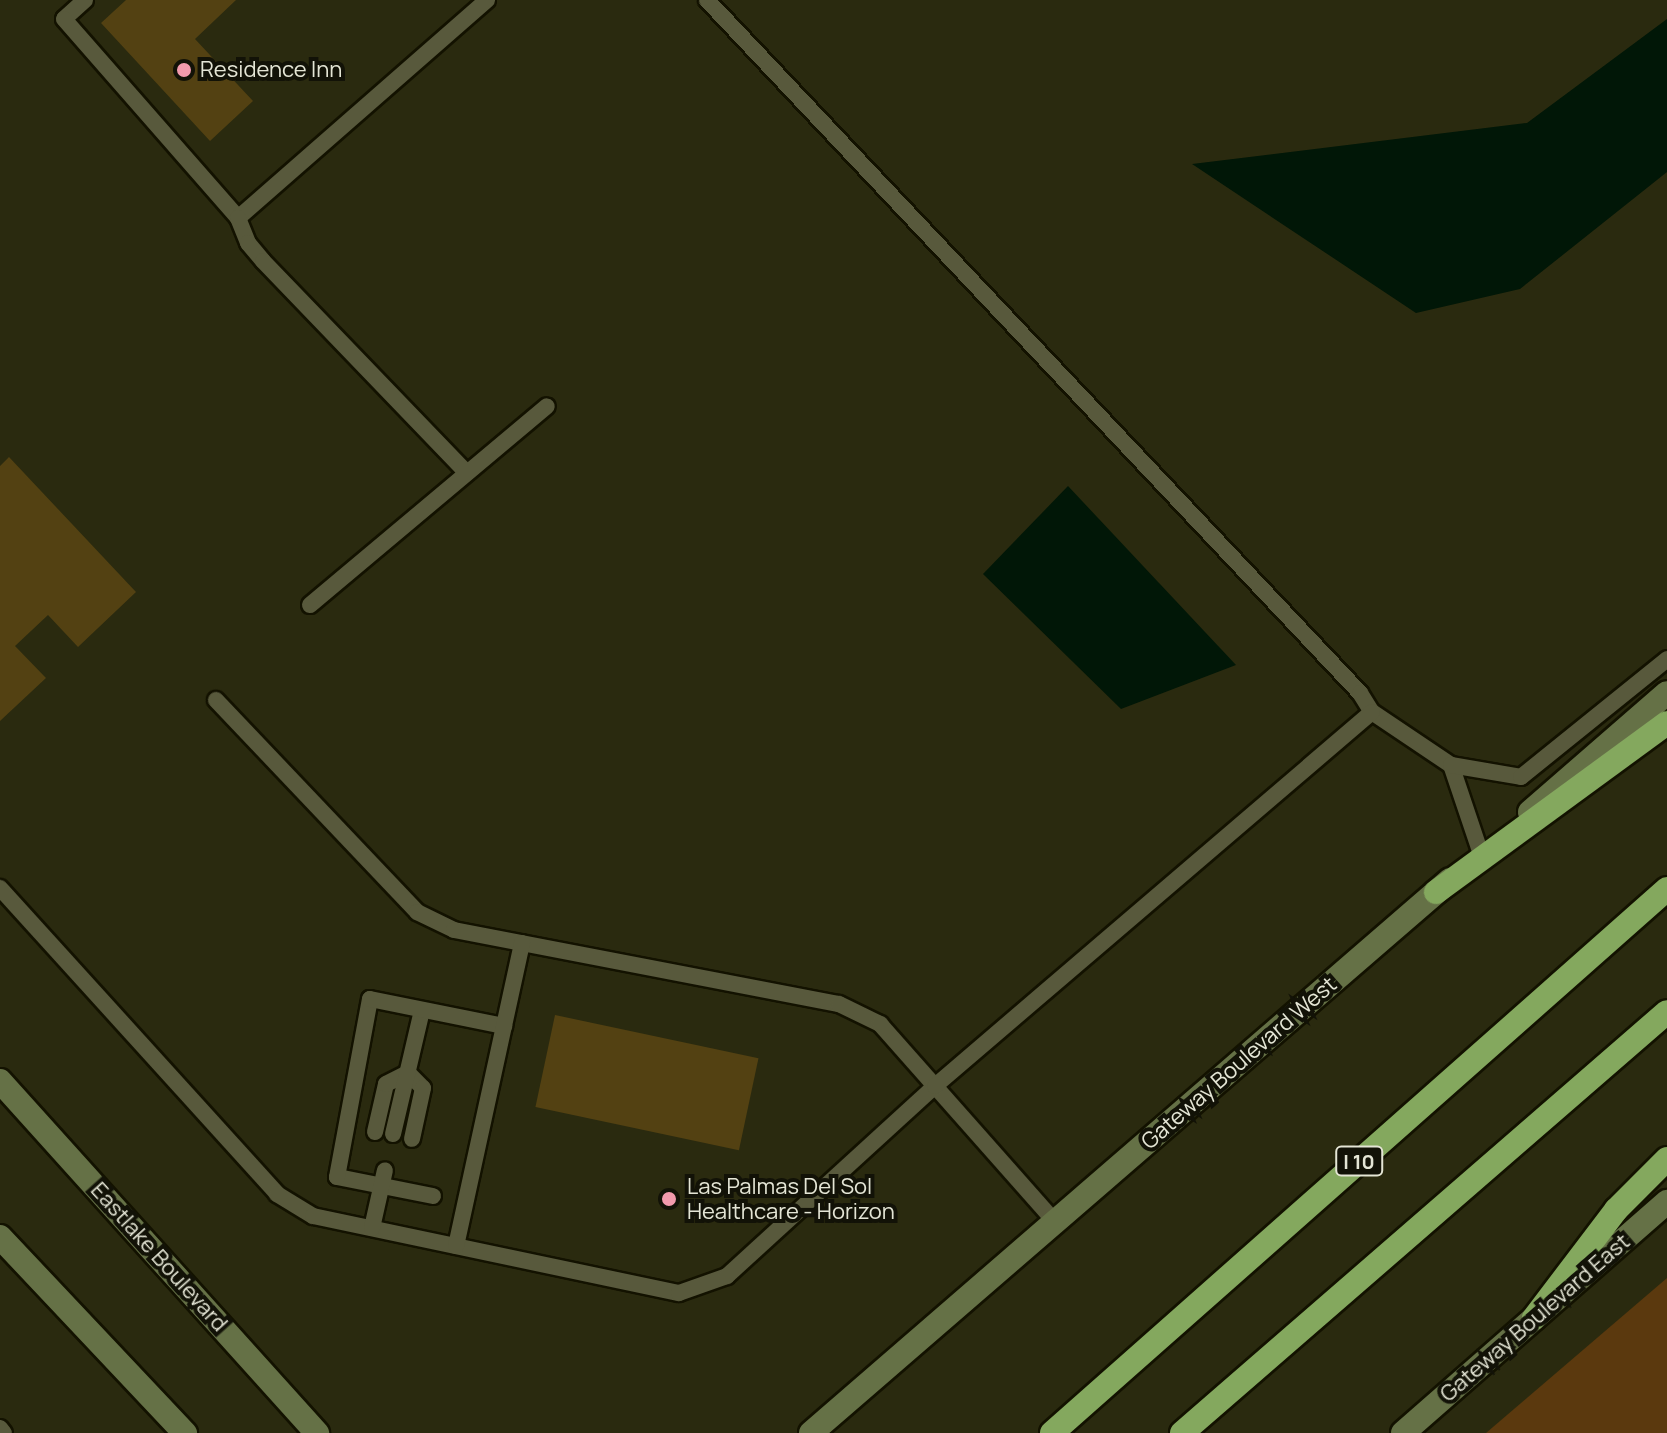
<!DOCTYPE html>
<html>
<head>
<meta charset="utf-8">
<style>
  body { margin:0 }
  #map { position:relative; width:1667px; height:1433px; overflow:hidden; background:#2a2a0f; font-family:Manrope,sans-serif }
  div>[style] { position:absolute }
  .green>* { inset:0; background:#5b390e }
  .water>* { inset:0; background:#011707 }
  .building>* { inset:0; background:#534112; transform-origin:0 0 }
  .roads { filter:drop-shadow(2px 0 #131200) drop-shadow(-2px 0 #131200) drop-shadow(0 2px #131200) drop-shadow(0 -2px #131200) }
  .lane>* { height:16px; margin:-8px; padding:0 8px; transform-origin:8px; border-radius:8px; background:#58593c }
  .secondary>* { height:24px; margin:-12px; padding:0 12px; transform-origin:12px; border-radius:12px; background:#657146 }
  .highway>* { height:24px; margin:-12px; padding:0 12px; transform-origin:12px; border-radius:12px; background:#84a85e }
  .dots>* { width:22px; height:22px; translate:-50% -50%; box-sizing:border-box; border:4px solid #121207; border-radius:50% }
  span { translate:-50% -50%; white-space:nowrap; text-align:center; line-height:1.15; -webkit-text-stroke:8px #121207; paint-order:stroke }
  .shield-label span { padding:2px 6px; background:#121207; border:2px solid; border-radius:6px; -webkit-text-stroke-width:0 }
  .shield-label { font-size:20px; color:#e4e5d5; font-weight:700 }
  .poi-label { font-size:22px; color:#e4e5d5 }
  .left { translate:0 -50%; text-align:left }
  .street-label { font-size:22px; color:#e4e5d5 }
</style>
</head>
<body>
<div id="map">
  <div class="green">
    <i style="clip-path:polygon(1667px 1278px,1667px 1433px,1486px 1433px)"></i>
  </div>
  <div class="water">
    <i style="clip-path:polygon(1667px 19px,1667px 172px,1520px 289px,1416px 313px,1192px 164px,1527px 123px)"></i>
    <i style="clip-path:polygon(1068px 486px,1236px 665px,1121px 709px,983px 574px)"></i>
  </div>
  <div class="building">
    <i style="clip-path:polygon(126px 0,236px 0,195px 39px,253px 101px,210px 141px,101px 23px)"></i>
    <i style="clip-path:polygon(9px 457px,136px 592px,78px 647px,48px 615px,15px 646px,46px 678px,0 721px,0 466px)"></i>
    <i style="left:555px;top:1015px;width:208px;height:94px;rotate:12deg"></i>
  </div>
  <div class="roads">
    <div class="lane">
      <i style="left:85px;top:0;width:28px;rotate:138deg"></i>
      <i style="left:64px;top:19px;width:264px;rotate:48.8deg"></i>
      <i style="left:238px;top:218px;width:331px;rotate:-41.2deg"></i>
      <i style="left:707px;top:0;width:952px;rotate:46.7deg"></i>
      <i style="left:1360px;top:693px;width:22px;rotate:58deg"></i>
      <i style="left:1372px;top:712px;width:95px;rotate:33.9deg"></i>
      <i style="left:238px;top:218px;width:27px;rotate:68deg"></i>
      <i style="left:248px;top:243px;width:23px;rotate:50deg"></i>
      <i style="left:263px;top:261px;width:294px;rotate:46.1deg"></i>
      <i style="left:310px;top:605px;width:309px;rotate:-40deg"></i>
      <i style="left:216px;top:700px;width:292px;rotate:46.5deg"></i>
      <i style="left:417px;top:912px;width:41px;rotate:25.9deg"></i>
      <i style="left:454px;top:930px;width:392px;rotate:10.9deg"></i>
      <i style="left:839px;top:1004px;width:46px;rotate:26deg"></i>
      <i style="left:880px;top:1024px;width:264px;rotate:48.5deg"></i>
      <i style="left:1481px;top:854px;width:94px;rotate:-108.6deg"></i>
      <i style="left:1451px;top:765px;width:71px;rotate:9.7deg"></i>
      <i style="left:1521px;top:777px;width:188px;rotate:-38.9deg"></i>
      <i style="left:0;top:888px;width:413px;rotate:47.8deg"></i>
      <i style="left:277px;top:1194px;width:42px;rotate:31.4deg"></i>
      <i style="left:313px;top:1216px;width:374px;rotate:11.9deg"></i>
      <i style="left:679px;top:1293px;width:51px;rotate:-19.5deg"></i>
      <i style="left:727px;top:1276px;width:282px;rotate:-42.4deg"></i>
      <i style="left:935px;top:1086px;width:575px;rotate:-40.56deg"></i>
      <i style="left:408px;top:1073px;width:21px;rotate:45deg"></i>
      <i style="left:423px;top:1088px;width:52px;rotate:102.2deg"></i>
      <i style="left:375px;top:1132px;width:49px;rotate:-77.1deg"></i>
      <i style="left:386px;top:1084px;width:25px;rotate:-27deg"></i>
      <i style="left:393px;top:1134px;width:127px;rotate:-76.8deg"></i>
      <i style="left:433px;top:1196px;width:98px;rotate:-168.8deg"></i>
      <i style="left:337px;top:1177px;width:181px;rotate:-79.5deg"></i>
      <i style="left:370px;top:999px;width:137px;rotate:11.4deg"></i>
      <i style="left:372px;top:1228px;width:59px;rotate:-77.4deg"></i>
      <i style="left:456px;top:1246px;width:310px;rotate:-77.7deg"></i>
      <i style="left:0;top:1428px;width:6px;rotate:51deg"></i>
    </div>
    <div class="secondary">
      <i style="left:1530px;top:812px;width:181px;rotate:-41deg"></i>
      <i style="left:0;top:1081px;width:474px;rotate:48deg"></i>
      <i style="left:0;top:1237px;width:270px;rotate:46.7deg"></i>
      <i style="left:811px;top:1433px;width:845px;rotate:-40.87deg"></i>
      <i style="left:1403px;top:1433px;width:351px;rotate:-41.2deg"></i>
    </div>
    <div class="highway">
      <i style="left:1436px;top:892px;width:286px;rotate:-36.2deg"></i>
      <i style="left:1534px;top:1318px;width:136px;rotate:-52.8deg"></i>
      <i style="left:1616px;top:1210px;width:72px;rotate:-45deg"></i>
      <i style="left:1052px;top:1433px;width:821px;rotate:-41.49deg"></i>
      <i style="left:1182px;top:1433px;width:642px;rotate:-40.96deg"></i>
    </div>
  </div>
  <div class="dots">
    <i style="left:184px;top:70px;background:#f29aad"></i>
    <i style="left:669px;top:1199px;background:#f29aad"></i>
  </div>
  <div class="shield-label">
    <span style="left:1359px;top:1161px">I 10</span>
  </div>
  <div class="poi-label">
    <span class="left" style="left:200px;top:70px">Residence Inn</span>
    <span class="left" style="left:687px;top:1199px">Las Palmas Del Sol<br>Healthcare - Horizon</span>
  </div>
  <div class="street-label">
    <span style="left:1239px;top:1063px;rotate:-41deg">Gateway Boulevard West</span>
    <span style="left:159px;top:1257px;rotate:48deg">Eastlake Boulevard</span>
    <span style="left:1535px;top:1318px;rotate:-41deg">Gateway Boulevard East</span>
  </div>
</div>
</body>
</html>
